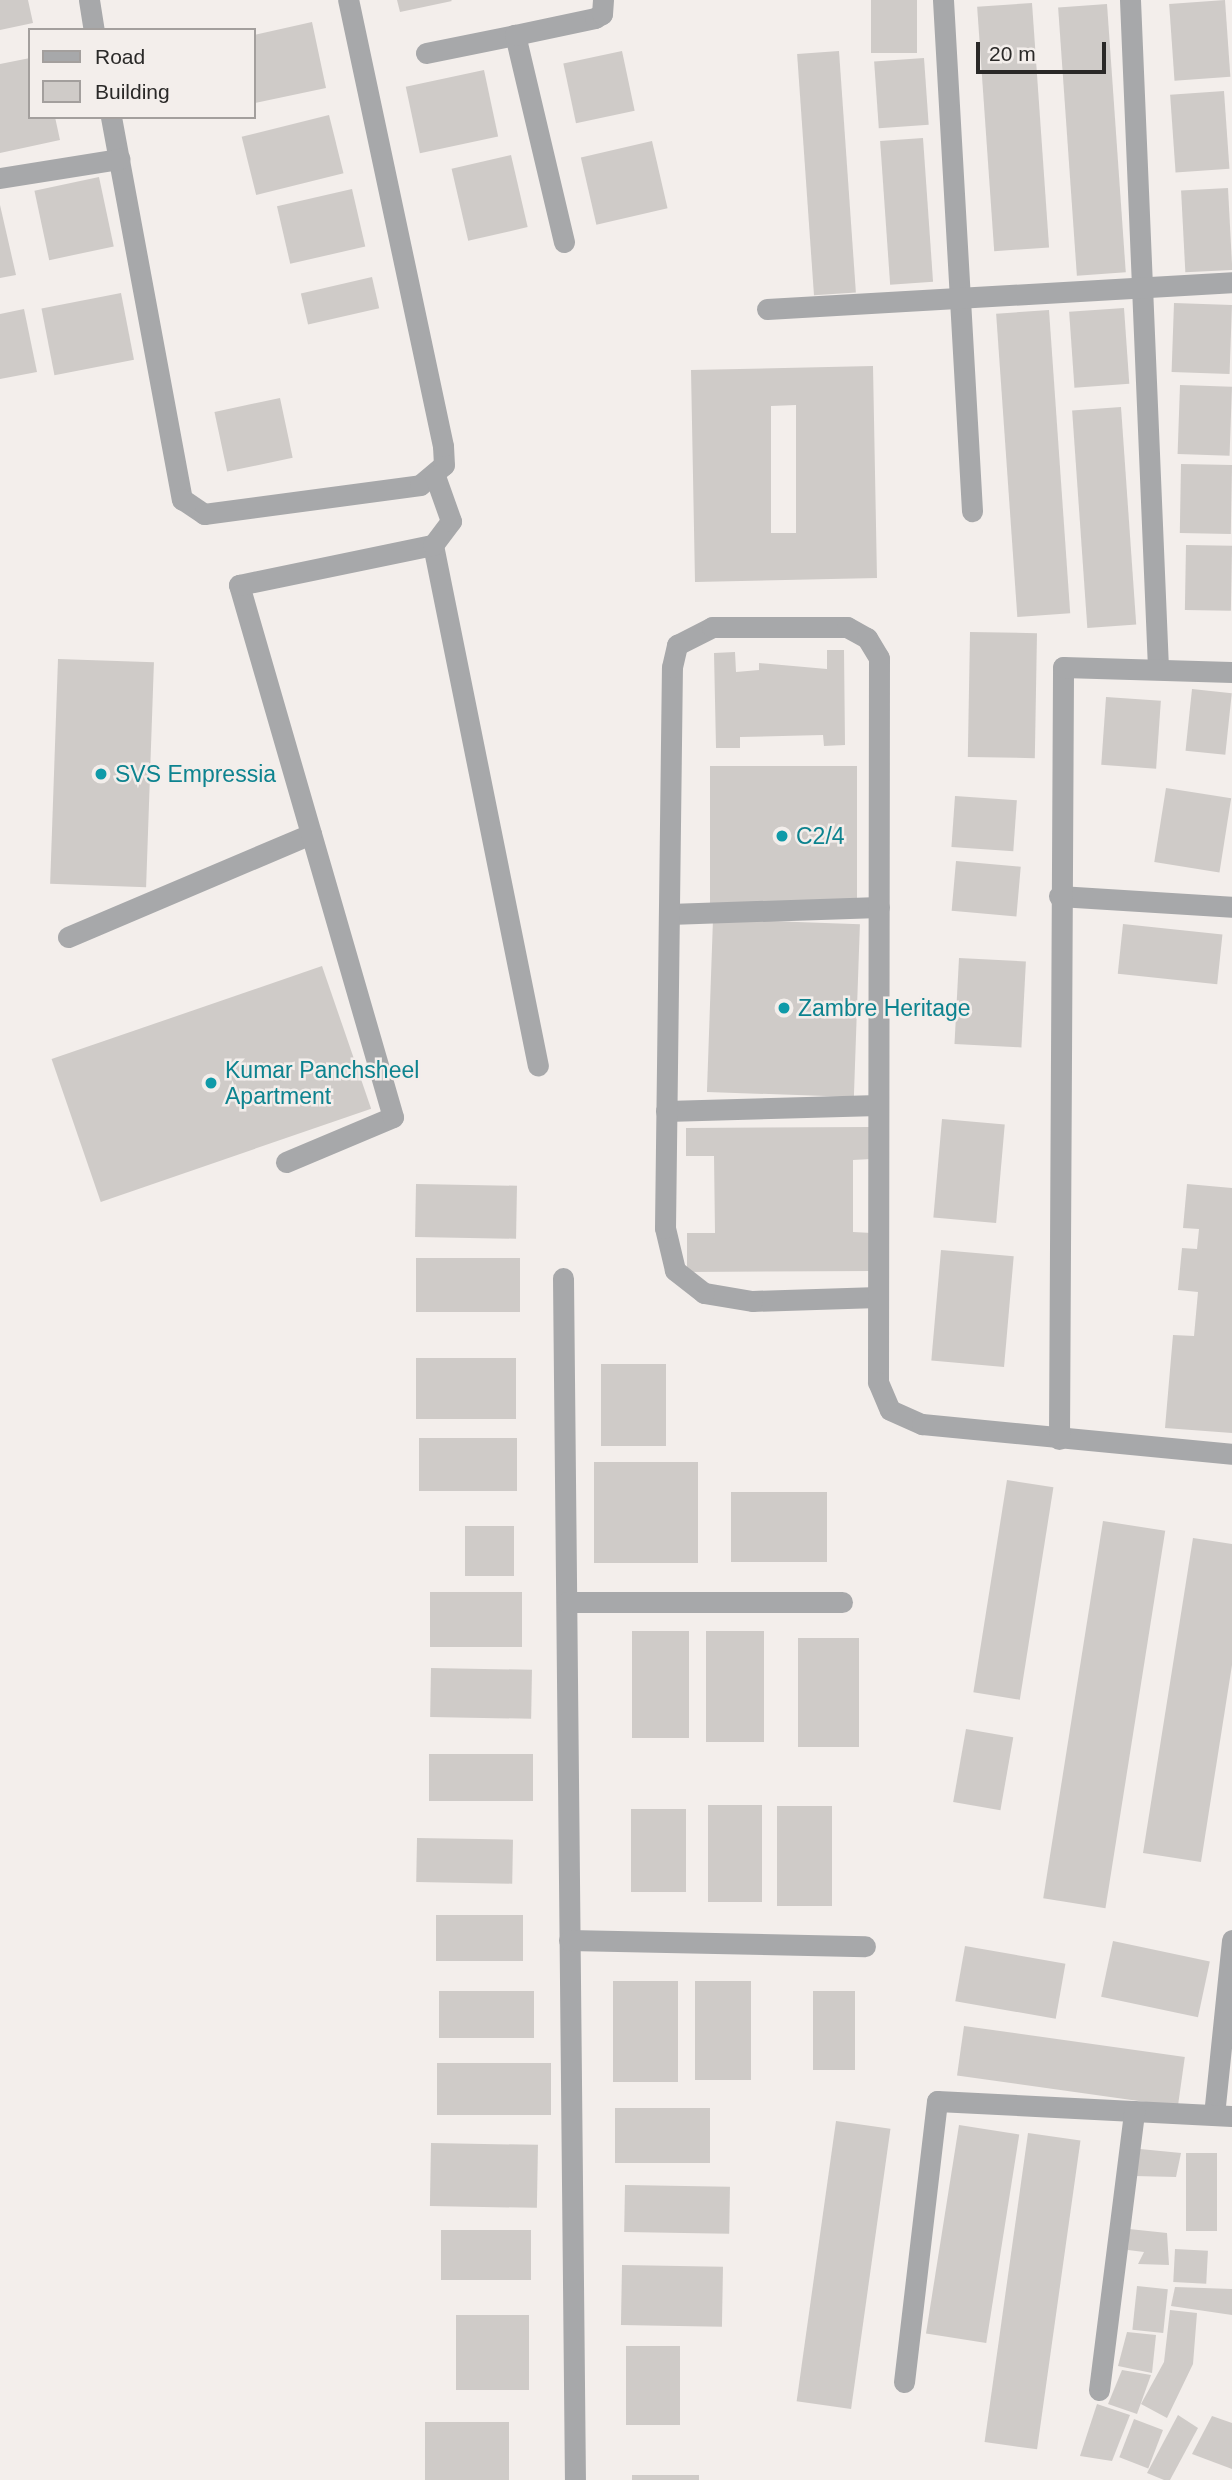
<!DOCTYPE html>
<html>
<head>
<meta charset="utf-8">
<style>
  body { margin:0 }
  #map { position:relative; width:1232px; height:2480px; overflow:hidden; background:#f3eeeb; font-family:Helvetica,sans-serif }
  div>[style] { position:absolute }
  .building>* { inset:0; background:#cfcbc8; transform-origin:0 0 }
  .street>* { height:21px; margin:-10.5px; padding:0 10.5px; transform-origin:10.5px; border-radius:10.5px; background:#a7a8aa }
  .dots>* { width:19px; height:19px; translate:-50% -50%; box-sizing:border-box; border:4px solid #f3eeeb; border-radius:50% }
  span { translate:-50% -50%; white-space:nowrap; text-align:center; line-height:1.15; -webkit-text-stroke:5px #f3eeeb; paint-order:stroke }
  .culture-label { font-size:23px; color:#0d838f }
  .left { translate:0 -50%; text-align:left }
  .legend { position:absolute; left:28px; top:28px; width:228px; height:91px; box-sizing:border-box; background:#f3eeeb; border:2px solid #a39f9d; margin:0; padding:9px 12px; list-style:none; font-size:21px; color:#2a2928 }
  .legend li { display:flex; align-items:center; gap:14px; height:35px }
  .legend b { width:35px; border:2px solid #a39f9d }
  .scale { position:absolute; left:976px; top:42px; width:130px; height:32px; box-sizing:border-box; border:4px solid #2a2928; border-top:0; padding-left:9px; font-size:21px; line-height:24px; white-space:nowrap; color:#2a2928; -webkit-text-stroke:5px #f3eeeb; paint-order:stroke }
</style>
</head>
<body>
<div id="map">
  <div class="building">
    <i style="clip-path:polygon(0 0,28px 0,33px 23px,0 30px)"></i>
    <i style="clip-path:polygon(397px 0,451px 0,452px 1px,400px 12px)"></i>
    <i style="left:871px;top:0;width:46px;height:53px"></i>
    <i style="left:1225px;top:0;width:77px;height:56px;rotate:86deg"></i>
    <i style="left:1032px;top:3px;width:245px;height:55px;rotate:86deg"></i>
    <i style="left:1107px;top:4px;width:269px;height:49px;rotate:86deg"></i>
    <i style="clip-path:polygon(312px 22px,326px 88px,255px 103px,254px 35px)"></i>
    <i style="left:622px;top:51px;width:61px;height:60px;rotate:78deg"></i>
    <i style="left:839px;top:51px;width:242px;height:42px;rotate:86deg"></i>
    <i style="clip-path:polygon(30px 58px,30px 117px,55px 117px,60px 140px,0 153px,0 64px)"></i>
    <i style="left:924px;top:58px;width:67px;height:50px;rotate:86deg"></i>
    <i style="left:484px;top:70px;width:68px;height:80px;rotate:78deg"></i>
    <i style="left:1224px;top:91px;width:78px;height:54px;rotate:86deg"></i>
    <i style="left:329px;top:115px;width:60px;height:90px;rotate:76deg"></i>
    <i style="left:923px;top:138px;width:144px;height:43px;rotate:86deg"></i>
    <i style="left:652px;top:141px;width:69px;height:73px;rotate:77deg"></i>
    <i style="left:511px;top:155px;width:74px;height:61px;rotate:77deg"></i>
    <i style="left:99px;top:177px;width:71px;height:66px;rotate:78deg"></i>
    <i style="left:1228px;top:188px;width:82px;height:47px;rotate:87deg"></i>
    <i style="left:352px;top:189px;width:59px;height:77px;rotate:77deg"></i>
    <i style="clip-path:polygon(0 205px,16px 275px,0 278px)"></i>
    <i style="left:372px;top:277px;width:32px;height:73px;rotate:77deg"></i>
    <i style="left:121px;top:293px;width:68px;height:81px;rotate:79deg"></i>
    <i style="left:1174px;top:303px;width:58px;height:69px;rotate:2deg"></i>
    <i style="left:1124px;top:308px;width:76px;height:55px;rotate:86deg"></i>
    <i style="clip-path:polygon(24px 309px,37px 372px,0 379px,0 314px)"></i>
    <i style="left:1049px;top:310px;width:304px;height:53px;rotate:86deg"></i>
    <i style="clip-path:polygon(evenodd,873px 366px,877px 578px,695px 582px,691px 370px,873px 366px,796px 405px,796px 533px,771px 533px,771px 406px,796px 405px)"></i>
    <i style="left:1180px;top:385px;width:52px;height:69px;rotate:2deg"></i>
    <i style="left:280px;top:398px;width:61px;height:67px;rotate:78deg"></i>
    <i style="left:1121px;top:407px;width:218px;height:49px;rotate:86deg"></i>
    <i style="left:1181px;top:464px;width:51px;height:69px;rotate:1deg"></i>
    <i style="left:1186px;top:545px;width:46px;height:65px;rotate:1deg"></i>
    <i style="left:970px;top:632px;width:67px;height:125px;rotate:1deg"></i>
    <i style="clip-path:polygon(827px 650px,844px 650px,845px 745px,824px 746px,823px 735px,740px 737px,740px 748px,716px 748px,714px 653px,735px 652px,736px 672px,759px 670px,759px 663px,827px 669px)"></i>
    <i style="left:58px;top:659px;width:96px;height:225px;rotate:2deg"></i>
    <i style="left:1192px;top:689px;width:40px;height:62px;rotate:6deg"></i>
    <i style="left:1106px;top:697px;width:55px;height:68px;rotate:4deg"></i>
    <i style="left:710px;top:766px;width:147px;height:139px"></i>
    <i style="left:1166px;top:788px;width:66px;height:75px;rotate:9deg"></i>
    <i style="left:955px;top:796px;width:62px;height:51px;rotate:4deg"></i>
    <i style="left:956px;top:861px;width:65px;height:50px;rotate:5deg"></i>
    <i style="left:713px;top:919px;width:147px;height:173px;rotate:2deg"></i>
    <i style="left:1123px;top:924px;width:100px;height:50px;rotate:6deg"></i>
    <i style="left:959px;top:958px;width:67px;height:86px;rotate:3deg"></i>
    <i style="left:322px;top:966px;width:151px;height:286px;rotate:71deg"></i>
    <i style="left:942px;top:1119px;width:63px;height:99px;rotate:5deg"></i>
    <i style="clip-path:polygon(871px 1127px,871px 1159px,853px 1160px,853px 1232px,872px 1233px,872px 1271px,687px 1272px,687px 1233px,715px 1233px,714px 1156px,686px 1156px,686px 1128px)"></i>
    <i style="left:416px;top:1184px;width:101px;height:53px;rotate:1deg"></i>
    <i style="clip-path:polygon(1187px 1184px,1232px 1188px,1232px 1433px,1165px 1428px,1173px 1335px,1194px 1336px,1198px 1292px,1178px 1290px,1182px 1248px,1197px 1249px,1199px 1229px,1183px 1228px)"></i>
    <i style="left:941px;top:1250px;width:73px;height:111px;rotate:5deg"></i>
    <i style="left:416px;top:1258px;width:104px;height:54px"></i>
    <i style="left:416px;top:1358px;width:100px;height:61px"></i>
    <i style="left:601px;top:1364px;width:65px;height:82px"></i>
    <i style="left:419px;top:1438px;width:98px;height:53px"></i>
    <i style="left:594px;top:1462px;width:104px;height:101px"></i>
    <i style="left:1007px;top:1480px;width:47px;height:215px;rotate:9deg"></i>
    <i style="left:731px;top:1492px;width:96px;height:70px"></i>
    <i style="left:1103px;top:1521px;width:63px;height:382px;rotate:9deg"></i>
    <i style="left:465px;top:1526px;width:49px;height:50px"></i>
    <i style="clip-path:polygon(1193px 1538px,1232px 1544px,1232px 1665px,1201px 1862px,1143px 1853px)"></i>
    <i style="left:430px;top:1592px;width:92px;height:55px"></i>
    <i style="left:632px;top:1631px;width:57px;height:107px"></i>
    <i style="left:706px;top:1631px;width:58px;height:111px"></i>
    <i style="left:798px;top:1638px;width:61px;height:109px"></i>
    <i style="left:431px;top:1668px;width:101px;height:49px;rotate:1deg"></i>
    <i style="left:966px;top:1729px;width:48px;height:74px;rotate:10deg"></i>
    <i style="left:429px;top:1754px;width:104px;height:47px"></i>
    <i style="left:708px;top:1805px;width:54px;height:97px"></i>
    <i style="left:777px;top:1806px;width:55px;height:100px"></i>
    <i style="left:631px;top:1809px;width:55px;height:83px"></i>
    <i style="left:417px;top:1838px;width:96px;height:44px;rotate:1deg"></i>
    <i style="left:436px;top:1915px;width:87px;height:46px"></i>
    <i style="left:1113px;top:1941px;width:99px;height:57px;rotate:12deg"></i>
    <i style="left:965px;top:1946px;width:102px;height:56px;rotate:10deg"></i>
    <i style="left:613px;top:1981px;width:65px;height:101px"></i>
    <i style="left:695px;top:1981px;width:56px;height:99px"></i>
    <i style="left:439px;top:1991px;width:95px;height:47px"></i>
    <i style="left:813px;top:1991px;width:42px;height:79px"></i>
    <i style="left:964px;top:2026px;width:223px;height:50px;rotate:8deg"></i>
    <i style="left:437px;top:2063px;width:114px;height:52px"></i>
    <i style="left:615px;top:2108px;width:95px;height:55px"></i>
    <i style="left:836px;top:2121px;width:55px;height:283px;rotate:8deg"></i>
    <i style="left:959px;top:2125px;width:61px;height:211px;rotate:9deg"></i>
    <i style="left:1028px;top:2133px;width:53px;height:312px;rotate:8deg"></i>
    <i style="left:431px;top:2143px;width:107px;height:63px;rotate:1deg"></i>
    <i style="clip-path:polygon(1140px 2149px,1181px 2153px,1176px 2177px,1134px 2176px)"></i>
    <i style="left:1186px;top:2153px;width:31px;height:78px"></i>
    <i style="left:625px;top:2185px;width:105px;height:47px;rotate:1deg"></i>
    <i style="clip-path:polygon(1129px 2229px,1167px 2233px,1169px 2265px,1138px 2264px,1144px 2252px,1128px 2250px)"></i>
    <i style="left:441px;top:2230px;width:90px;height:50px"></i>
    <i style="left:1175px;top:2249px;width:33px;height:33px;rotate:3deg"></i>
    <i style="left:622px;top:2265px;width:101px;height:60px;rotate:1deg"></i>
    <i style="left:1137px;top:2286px;width:31px;height:44px;rotate:6deg"></i>
    <i style="clip-path:polygon(1175px 2287px,1232px 2289px,1232px 2315px,1171px 2306px)"></i>
    <i style="clip-path:polygon(1170px 2310px,1197px 2313px,1193px 2364px,1167px 2418px,1141px 2404px,1164px 2362px)"></i>
    <i style="left:456px;top:2315px;width:73px;height:75px"></i>
    <i style="clip-path:polygon(1127px 2332px,1156px 2335px,1152px 2373px,1118px 2366px)"></i>
    <i style="left:626px;top:2346px;width:54px;height:79px"></i>
    <i style="clip-path:polygon(1122px 2370px,1151px 2375px,1137px 2414px,1108px 2404px)"></i>
    <i style="clip-path:polygon(1097px 2404px,1130px 2415px,1112px 2461px,1080px 2456px)"></i>
    <i style="clip-path:polygon(1178px 2415px,1198px 2428px,1170px 2480px,1164px 2480px,1147px 2473px)"></i>
    <i style="clip-path:polygon(1212px 2416px,1232px 2423px,1232px 2469px,1192px 2454px)"></i>
    <i style="left:1134px;top:2419px;width:31px;height:41px;rotate:21deg"></i>
    <i style="left:425px;top:2422px;width:84px;height:58px"></i>
    <i style="left:632px;top:2475px;width:67px;height:5px"></i>
  </div>
  <div class="street">
    <i style="left:89px;top:0;width:30px;rotate:81deg"></i>
    <i style="left:943px;top:0;width:512px;rotate:86.75deg"></i>
    <i style="left:1130px;top:0;width:668px;rotate:87.6deg"></i>
    <i style="left:426px;top:53px;width:91px;rotate:-11.4deg"></i>
    <i style="left:111px;top:117px;width:389px;rotate:79.5deg"></i>
    <i style="left:182px;top:499px;width:27px;rotate:34deg"></i>
    <i style="left:204px;top:514px;width:218px;rotate:-7.6deg"></i>
    <i style="left:420px;top:485px;width:31px;rotate:-40deg"></i>
    <i style="left:444px;top:465px;width:19px;rotate:-93deg"></i>
    <i style="left:443px;top:446px;width:456px;rotate:-102deg"></i>
    <i style="left:0;top:178px;width:121px;rotate:-9.1deg"></i>
    <i style="left:564px;top:242px;width:213px;rotate:-103.3deg"></i>
    <i style="left:515px;top:35px;width:82px;rotate:-12deg"></i>
    <i style="left:595px;top:18px;width:8px;rotate:-30deg"></i>
    <i style="left:602px;top:14px;width:14px;rotate:-86deg"></i>
    <i style="left:767px;top:309px;width:466px;rotate:-3.3deg"></i>
    <i style="left:433px;top:545px;width:531px;rotate:78.61deg"></i>
    <i style="left:1059px;top:896px;width:173px;rotate:3.6deg"></i>
    <i style="left:669px;top:914px;width:210px;rotate:-1.9deg"></i>
    <i style="left:68px;top:937px;width:264px;rotate:-23deg"></i>
    <i style="left:666px;top:1111px;width:212px;rotate:-1.6deg"></i>
    <i style="left:286px;top:1162px;width:116px;rotate:-22.8deg"></i>
    <i style="left:393px;top:1117px;width:554px;rotate:-106.14deg"></i>
    <i style="left:239px;top:585px;width:198px;rotate:-11.7deg"></i>
    <i style="left:433px;top:545px;width:30px;rotate:-53deg"></i>
    <i style="left:451px;top:521px;width:48px;rotate:-109.6deg"></i>
    <i style="left:563px;top:1278px;width:1202px;rotate:89.43deg"></i>
    <i style="left:878px;top:1297px;width:126px;rotate:178.2deg"></i>
    <i style="left:752px;top:1301px;width:49px;rotate:-170.5deg"></i>
    <i style="left:704px;top:1293px;width:37px;rotate:-142deg"></i>
    <i style="left:675px;top:1270px;width:43px;rotate:-103.4deg"></i>
    <i style="left:665px;top:1228px;width:561px;rotate:-89.29deg"></i>
    <i style="left:672px;top:667px;width:23px;rotate:-77deg"></i>
    <i style="left:677px;top:645px;width:39px;rotate:-27deg"></i>
    <i style="left:712px;top:627px;width:135px"></i>
    <i style="left:847px;top:627px;width:23px;rotate:29deg"></i>
    <i style="left:867px;top:638px;width:23px;rotate:59deg"></i>
    <i style="left:879px;top:658px;width:724px;rotate:90.08deg"></i>
    <i style="left:878px;top:1382px;width:30px;rotate:67deg"></i>
    <i style="left:890px;top:1410px;width:35px;rotate:24deg"></i>
    <i style="left:922px;top:1424px;width:311px;rotate:5.5deg"></i>
    <i style="left:1059px;top:1439px;width:772px;rotate:-89.7deg"></i>
    <i style="left:1063px;top:667px;width:169px;rotate:1.7deg"></i>
    <i style="left:567px;top:1602px;width:275px"></i>
    <i style="left:569px;top:1940px;width:296px;rotate:1.2deg"></i>
    <i style="left:1214px;top:2115px;width:176px;rotate:-84.1deg"></i>
    <i style="left:904px;top:2382px;width:283px;rotate:-83.3deg"></i>
    <i style="left:937px;top:2101px;width:295px;rotate:2.9deg"></i>
    <i style="left:1099px;top:2390px;width:281px;rotate:-82.8deg"></i>
  </div>
  <div class="dots">
    <i style="left:101px;top:774px;background:#0f9aa8"></i>
    <i style="left:782px;top:836px;background:#0f9aa8"></i>
    <i style="left:784px;top:1008px;background:#0f9aa8"></i>
    <i style="left:211px;top:1083px;background:#0f9aa8"></i>
  </div>
  <div class="culture-label">
    <span class="left" style="left:115px;top:774px">SVS Empressia</span>
    <span class="left" style="left:796px;top:836px">C2/4</span>
    <span class="left" style="left:798px;top:1008px">Zambre Heritage</span>
    <span class="left" style="left:225px;top:1083px">Kumar Panchsheel<br>Apartment</span>
  </div>
  <ul class="legend">
  <li><b style="height:9px;background:#a7a8aa"></b>Road</li>
  <li><b style="height:19px;background:#cfcbc8"></b>Building</li>
  </ul>
  <div class="scale">20 m</div>
</div>
</body>
</html>
